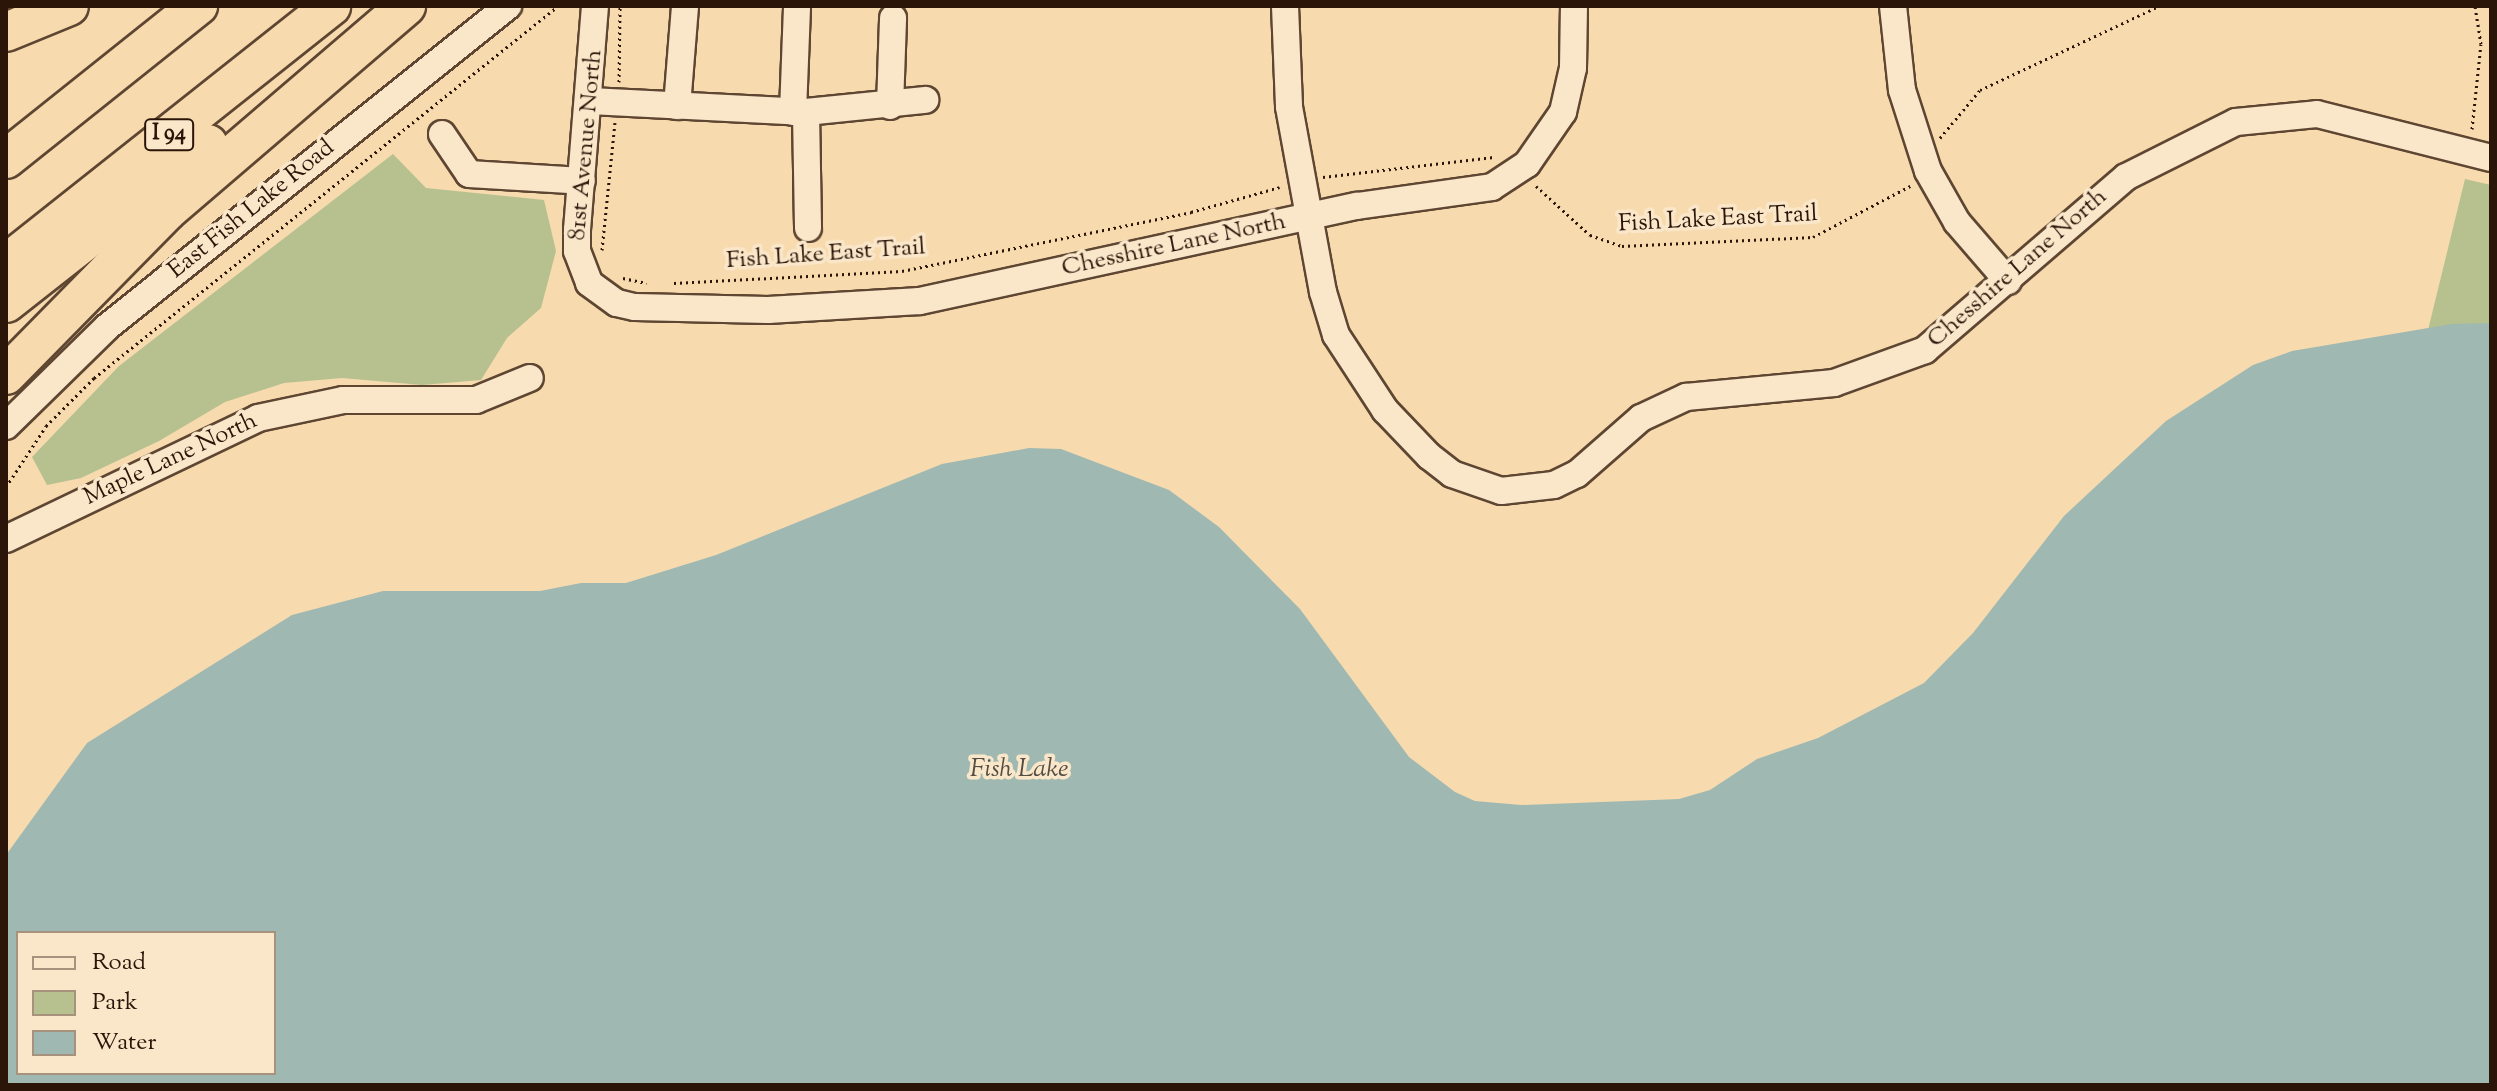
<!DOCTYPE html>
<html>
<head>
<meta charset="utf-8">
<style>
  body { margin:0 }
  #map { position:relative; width:2497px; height:1091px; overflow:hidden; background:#f7daad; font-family:"Sorts Mill Goudy",serif }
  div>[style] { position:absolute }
  .green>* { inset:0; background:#b6c18f }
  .water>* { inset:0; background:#9fb9b2 }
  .path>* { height:3px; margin-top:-1.5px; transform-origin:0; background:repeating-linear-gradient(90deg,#2b1509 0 2px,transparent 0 6px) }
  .roads { filter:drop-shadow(2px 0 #5e4632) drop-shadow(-2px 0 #5e4632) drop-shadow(0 2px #5e4632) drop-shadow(0 -2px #5e4632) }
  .minor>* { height:26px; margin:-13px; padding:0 13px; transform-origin:13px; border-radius:13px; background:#fae7ca }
  .highway>* { height:38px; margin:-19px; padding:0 19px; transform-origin:19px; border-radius:19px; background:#f7daad }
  span { translate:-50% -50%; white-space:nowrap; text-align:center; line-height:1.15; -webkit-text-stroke:7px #fae7ca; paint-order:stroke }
  .shield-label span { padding:2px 6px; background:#fae7ca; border:2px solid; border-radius:6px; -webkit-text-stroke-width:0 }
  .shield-label { font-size:22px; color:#2b1509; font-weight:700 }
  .street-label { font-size:24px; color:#2b1509 }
  .water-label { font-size:26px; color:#544e44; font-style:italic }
  .frame { position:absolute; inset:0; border:8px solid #2b1509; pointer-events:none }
  .legend { position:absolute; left:16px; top:931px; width:260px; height:144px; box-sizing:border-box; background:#fae7ca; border:2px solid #a7937d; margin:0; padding:10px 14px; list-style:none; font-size:24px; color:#2b1509 }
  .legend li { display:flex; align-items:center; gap:16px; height:40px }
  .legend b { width:40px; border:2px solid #a7937d }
</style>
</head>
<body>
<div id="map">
  <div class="green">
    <i style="clip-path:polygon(393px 154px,426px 188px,544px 200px,556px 251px,541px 308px,507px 338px,481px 380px,422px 385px,342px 378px,284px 383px,225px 402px,159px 441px,81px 478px,47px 485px,32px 457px,119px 366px)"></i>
    <i style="clip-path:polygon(2465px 179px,2491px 185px,2491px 323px,2428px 330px)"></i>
  </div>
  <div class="water">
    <i style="clip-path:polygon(evenodd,2491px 323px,2491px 1085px,6px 1085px,6px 855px,87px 743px,292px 615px,383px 591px,540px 591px,581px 583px,626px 583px,716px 555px,942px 464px,1029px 448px,1061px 449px,1169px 490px,1219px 527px,1300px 609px,1409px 757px,1455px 792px,1475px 801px,1521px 805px,1679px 799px,1710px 790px,1757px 759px,1818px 738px,1924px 683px,1973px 633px,2064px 516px,2166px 421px,2253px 365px,2292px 351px,2452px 324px,2491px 323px,18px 933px,274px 933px,274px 1073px,18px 1073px,18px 933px)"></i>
  </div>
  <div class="path">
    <i style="left:619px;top:82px;width:76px;rotate:-89.2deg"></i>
    <i style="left:2472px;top:129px;width:85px;rotate:-84deg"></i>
    <i style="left:2481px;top:44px;width:38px;rotate:-99deg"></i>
    <i style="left:1940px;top:138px;width:62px;rotate:-50.2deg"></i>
    <i style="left:1980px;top:90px;width:198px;rotate:-25.1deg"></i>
    <i style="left:1323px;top:177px;width:172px;rotate:-6.7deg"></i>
    <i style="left:1536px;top:186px;width:73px;rotate:42.2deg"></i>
    <i style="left:1590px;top:235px;width:34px;rotate:19deg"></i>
    <i style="left:1622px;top:246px;width:191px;rotate:-2.7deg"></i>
    <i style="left:1813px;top:237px;width:110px;rotate:-27.7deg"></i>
    <i style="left:602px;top:250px;width:128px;rotate:-84.2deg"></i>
    <i style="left:623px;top:278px;width:24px;rotate:12deg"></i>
    <i style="left:674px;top:283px;width:228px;rotate:-3deg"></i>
    <i style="left:902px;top:271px;width:295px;rotate:-11.5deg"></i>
    <i style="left:1191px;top:212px;width:92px;rotate:-15.7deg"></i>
    <i style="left:6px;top:487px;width:73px;rotate:-56.7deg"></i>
    <i style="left:46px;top:426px;width:68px;rotate:-45deg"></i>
    <i style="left:94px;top:378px;width:595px;rotate:-38.72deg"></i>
  </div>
  <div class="roads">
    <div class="minor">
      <i style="left:595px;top:6px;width:225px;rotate:94.6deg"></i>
      <i style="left:577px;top:230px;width:21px;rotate:90deg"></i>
      <i style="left:577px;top:251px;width:34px;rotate:69deg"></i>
      <i style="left:589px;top:283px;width:34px;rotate:36deg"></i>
      <i style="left:617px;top:303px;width:18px;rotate:13deg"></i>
      <i style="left:635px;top:307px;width:133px;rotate:1.3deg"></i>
      <i style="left:768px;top:310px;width:152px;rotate:-3.4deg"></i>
      <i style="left:920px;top:301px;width:447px;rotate:-12.3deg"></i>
      <i style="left:1357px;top:206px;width:136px;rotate:-8deg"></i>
      <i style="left:1492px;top:187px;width:42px;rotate:-33.3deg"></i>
      <i style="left:1527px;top:164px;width:63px;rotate:-55.3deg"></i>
      <i style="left:1563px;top:112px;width:45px;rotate:-77.2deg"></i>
      <i style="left:1573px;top:68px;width:62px;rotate:-89.1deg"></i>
      <i style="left:1285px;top:6px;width:101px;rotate:87.7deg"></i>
      <i style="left:1289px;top:107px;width:188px;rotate:79.6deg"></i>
      <i style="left:1323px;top:292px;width:45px;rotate:73.2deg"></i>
      <i style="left:1336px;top:335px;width:90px;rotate:56.8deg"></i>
      <i style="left:1385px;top:410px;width:64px;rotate:46.3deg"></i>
      <i style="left:1429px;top:456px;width:29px;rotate:38deg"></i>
      <i style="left:1452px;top:474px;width:52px;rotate:19.1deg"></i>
      <i style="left:1501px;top:491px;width:53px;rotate:-6.5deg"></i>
      <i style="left:1554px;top:485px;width:25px;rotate:-26deg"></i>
      <i style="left:1577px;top:474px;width:85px;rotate:-41.2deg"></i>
      <i style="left:1641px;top:418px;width:50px;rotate:-25deg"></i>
      <i style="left:1686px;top:397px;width:149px;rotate:-5.4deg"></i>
      <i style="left:1834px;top:383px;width:97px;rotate:-19.9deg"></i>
      <i style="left:1925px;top:350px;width:265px;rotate:-40.7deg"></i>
      <i style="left:2126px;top:177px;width:123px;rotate:-26.6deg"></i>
      <i style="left:2236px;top:122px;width:81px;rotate:-5.6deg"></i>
      <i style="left:2317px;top:114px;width:179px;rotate:14.2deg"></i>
      <i style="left:1893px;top:6px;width:84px;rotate:83.9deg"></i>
      <i style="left:1902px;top:90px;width:85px;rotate:72.2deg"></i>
      <i style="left:1928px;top:171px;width:59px;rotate:60.4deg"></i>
      <i style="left:1957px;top:222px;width:78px;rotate:49.2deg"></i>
      <i style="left:590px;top:101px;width:216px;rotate:2.9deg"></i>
      <i style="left:806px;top:112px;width:120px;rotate:-5.8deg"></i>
      <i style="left:677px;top:106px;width:100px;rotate:-85.4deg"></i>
      <i style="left:890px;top:106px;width:88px;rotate:-88deg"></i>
      <i style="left:793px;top:112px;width:106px;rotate:-87.8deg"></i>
      <i style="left:806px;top:112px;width:116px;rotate:89deg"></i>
      <i style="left:442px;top:134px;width:48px;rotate:56deg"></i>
      <i style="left:469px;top:174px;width:113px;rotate:3.5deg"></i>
      <i style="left:6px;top:426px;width:141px;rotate:-44.4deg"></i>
      <i style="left:107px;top:327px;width:514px;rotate:-38.68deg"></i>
      <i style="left:6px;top:539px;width:280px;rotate:-25.6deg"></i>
      <i style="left:258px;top:418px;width:87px;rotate:-12deg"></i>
      <i style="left:343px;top:400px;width:133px"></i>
      <i style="left:476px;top:400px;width:58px;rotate:-22.2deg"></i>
    </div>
    <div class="highway">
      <i style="left:6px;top:32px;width:68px;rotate:-22.4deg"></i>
      <i style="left:6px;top:159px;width:246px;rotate:-38.6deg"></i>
      <i style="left:6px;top:264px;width:415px;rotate:-38.4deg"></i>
      <i style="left:6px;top:303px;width:257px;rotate:-38.2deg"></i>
      <i style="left:6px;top:375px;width:230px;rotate:-45.5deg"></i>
      <i style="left:167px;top:211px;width:315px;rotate:-40.6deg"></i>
    </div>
  </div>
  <div class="shield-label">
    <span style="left:169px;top:135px">I 94</span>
  </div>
  <div class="street-label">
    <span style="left:587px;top:145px;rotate:-85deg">81st Avenue North</span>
    <span style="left:252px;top:210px;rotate:-39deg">East Fish Lake Road</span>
    <span style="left:1718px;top:220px;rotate:-3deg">Fish Lake East Trail</span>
    <span style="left:1174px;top:246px;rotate:-12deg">Chesshire Lane North</span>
    <span style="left:826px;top:255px;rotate:-4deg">Fish Lake East Trail</span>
    <span style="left:2018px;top:269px;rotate:-41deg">Chesshire Lane North</span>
    <span style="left:171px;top:460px;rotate:-25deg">Maple Lane North</span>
  </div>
  <div class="water-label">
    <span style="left:1019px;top:770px">Fish Lake</span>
  </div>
  <div class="frame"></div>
  <ul class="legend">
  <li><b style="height:10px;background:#fae7ca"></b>Road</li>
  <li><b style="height:22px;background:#b6c18f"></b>Park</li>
  <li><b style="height:22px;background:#9fb9b2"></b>Water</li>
  </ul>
</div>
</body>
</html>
